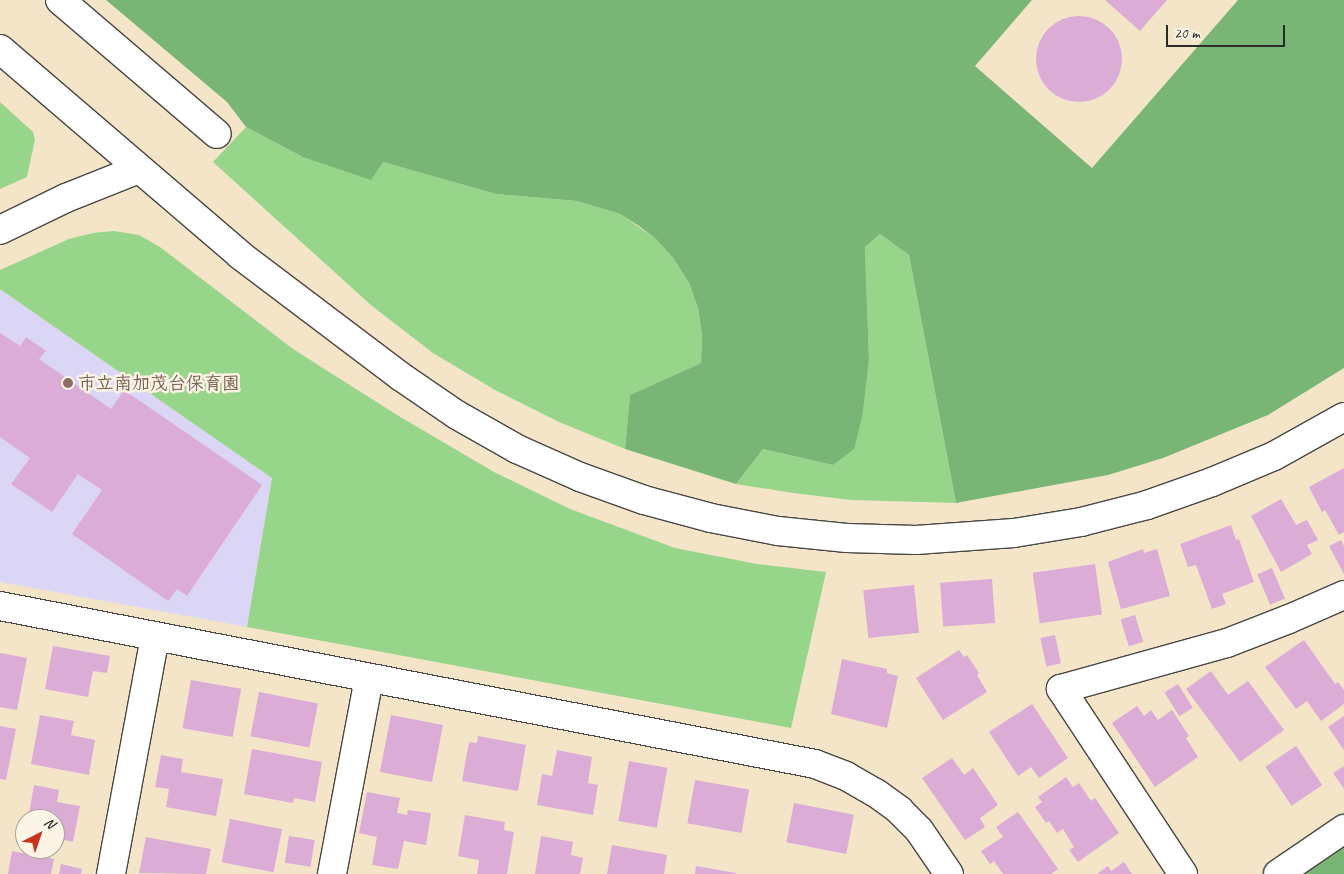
<!DOCTYPE html>
<html>
<head>
<meta charset="utf-8">
<style>
  body { margin:0 }
  #map { position:relative; width:1344px; height:874px; overflow:hidden; background:#f4e5c9; font-family:Caveat,"Klee One",sans-serif }
  div>[style] { position:absolute }
  .built>* { inset:0; background:#dcd6f6 }
  .green>* { inset:0; background:#97d58a }
  .forest>* { inset:0; background:#79b676 }
  .building>* { inset:0; background:#dbacd6; transform-origin:0 0 }
  .round { border-radius:50% }
  .roads { filter:drop-shadow(1px 0 #494743) drop-shadow(-1px 0 #494743) drop-shadow(0 1px #494743) drop-shadow(0 -1px #494743) }
  .minor>* { height:28px; margin:-14px; padding:0 14px; transform-origin:14px; border-radius:14px; background:#fff }
  .dots>* { width:14px; height:14px; translate:-50% -50%; box-sizing:border-box; border:2px solid #fcf5e5; border-radius:50% }
  span { translate:-50% -50%; white-space:nowrap; text-align:center; line-height:1.15; -webkit-text-stroke:5px #fcf5e5; paint-order:stroke }
  .education-label { font-size:18px; color:#785e54; font-weight:700 }
  .left { translate:0 -50%; text-align:left }
  .north { position:absolute; left:15px; top:809px; width:50px; height:50px; box-sizing:border-box; background:#fcf5e5; border:1px solid #a8a49b; border-radius:50%; rotate:41deg; font-size:14px; font-weight:700; line-height:20px; text-align:center; color:#2b2b2b }
  .north::after { content:''; display:block; margin:auto; width:18px; height:22px; background:#c8321e; clip-path:polygon(50% 0,100% 100%,50% 72%,0 100%) }
  .scale { position:absolute; left:1166px; top:25px; width:119px; height:22px; box-sizing:border-box; border:2px solid #2b2b2b; border-top:0; padding-left:6px; font-size:15px; line-height:18px; white-space:nowrap; color:#2b2b2b; -webkit-text-stroke:4px #fcf5e5; paint-order:stroke }
</style>
</head>
<body>
<div id="map">
  <div class="built">
    <i style="clip-path:polygon(0 289px,272px 478px,247px 627px,0 582px)"></i>
  </div>
  <div class="green">
    <i style="clip-path:polygon(0 102px,33px 132px,35px 139px,27px 177px,0 189px)"></i>
    <i style="clip-path:polygon(246px 127px,303px 157px,383px 162px,496px 194px,577px 201px,620px 214px,656px 239px,674px 259px,689px 283px,698px 308px,702px 335px,701px 363px,630px 395px,625px 449px,559px 422px,495px 390px,433px 353px,372px 306px,213px 162px)"></i>
    <i style="clip-path:polygon(114px 231px,139px 235px,160px 247px,293px 349px,397px 415px,494px 472px,570px 509px,675px 548px,757px 564px,826px 572px,791px 728px,247px 627px,272px 478px,0 289px,0 270px,69px 239px,93px 233px)"></i>
    <i style="clip-path:polygon(880px 234px,909px 255px,956px 503px,851px 500px,793px 493px,736px 484px,763px 449px,833px 465px,863px 413px,869px 360px,865px 247px)"></i>
  </div>
  <div class="forest">
    <i style="clip-path:polygon(106px 0,1032px 0,975px 66px,1092px 168px,1238px 0,1344px 0,1344px 368px,1268px 415px,1163px 458px,1108px 475px,956px 503px,909px 255px,880px 234px,865px 247px,869px 360px,863px 413px,854px 449px,833px 465px,763px 449px,736px 484px,625px 449px,630px 395px,701px 363px,702px 335px,698px 308px,689px 283px,674px 259px,656px 239px,639px 226px,620px 214px,577px 201px,496px 194px,383px 162px,371px 180px,303px 157px,246px 127px,227px 102px)"></i>
    <i style="clip-path:polygon(1344px 845px,1344px 874px,1300px 874px)"></i>
  </div>
  <div class="building">
    <i style="clip-path:polygon(1105px 0,1167px 0,1140px 31px)"></i>
    <i class="round" style="left:1036px;top:16px;width:86px;height:86px"></i>
    <i style="clip-path:polygon(0 333px,20px 346px,26px 337px,46px 351px,39px 359px,111px 409px,124px 390px,262px 485px,187px 596px,177px 589px,168px 601px,72px 534px,102px 490px,78px 474px,52px 512px,11px 484px,30px 458px,0 437px)"></i>
    <i style="clip-path:polygon(1344px 468px,1344px 532px,1339px 535px,1325px 510px,1322px 512px,1309px 487px)"></i>
    <i style="clip-path:polygon(1281px 499px,1296px 525px,1307px 520px,1318px 540px,1307px 545px,1312px 554px,1281px 572px,1251px 516px)"></i>
    <i style="clip-path:polygon(1231px 525px,1236px 540px,1239px 539px,1254px 582px,1222px 594px,1226px 604px,1212px 609px,1196px 565px,1188px 567px,1180px 544px)"></i>
    <i style="clip-path:polygon(1341px 540px,1344px 546px,1344px 574px,1329px 546px)"></i>
    <i style="clip-path:polygon(1143px 549px,1144px 553px,1157px 549px,1170px 596px,1121px 609px,1108px 562px)"></i>
    <i style="left:1095px;top:564px;width:51px;height:63px;rotate:82deg"></i>
    <i style="left:1272px;top:568px;width:33px;height:16px;rotate:67deg"></i>
    <i style="left:992px;top:579px;width:44px;height:52px;rotate:86deg"></i>
    <i style="left:914px;top:585px;width:48px;height:51px;rotate:84deg"></i>
    <i style="left:1135px;top:615px;width:28px;height:15px;rotate:73deg"></i>
    <i style="left:1055px;top:635px;width:29px;height:15px;rotate:78deg"></i>
    <i style="clip-path:polygon(1304px 640px,1335px 684px,1338px 682px,1344px 690px,1344px 704px,1321px 721px,1307px 701px,1296px 709px,1265px 667px)"></i>
    <i style="clip-path:polygon(53px 646px,110px 656px,107px 673px,93px 671px,88px 697px,45px 689px)"></i>
    <i style="clip-path:polygon(959px 650px,964px 657px,967px 655px,979px 673px,977px 675px,987px 692px,943px 720px,916px 678px)"></i>
    <i style="clip-path:polygon(0 653px,27px 658px,17px 710px,0 707px)"></i>
    <i style="clip-path:polygon(842px 659px,887px 669px,887px 673px,898px 676px,887px 728px,831px 714px)"></i>
    <i style="clip-path:polygon(1211px 671px,1228px 695px,1248px 681px,1284px 730px,1240px 762px,1186px 689px)"></i>
    <i style="left:191px;top:680px;width:51px;height:49px;rotate:10deg"></i>
    <i style="left:1178px;top:684px;width:28px;height:16px;rotate:58deg"></i>
    <i style="left:259px;top:692px;width:60px;height:45px;rotate:11deg"></i>
    <i style="clip-path:polygon(1032px 704px,1068px 758px,1039px 778px,1031px 767px,1018px 776px,989px 732px)"></i>
    <i style="clip-path:polygon(1137px 706px,1144px 716px,1151px 710px,1158px 720px,1172px 710px,1189px 736px,1186px 738px,1198px 757px,1155px 787px,1112px 723px)"></i>
    <i style="clip-path:polygon(40px 715px,74px 721px,71px 735px,95px 740px,89px 775px,31px 764px)"></i>
    <i style="left:391px;top:715px;width:53px;height:58px;rotate:11deg"></i>
    <i style="clip-path:polygon(1344px 716px,1344px 750px,1328px 727px)"></i>
    <i style="clip-path:polygon(0 726px,16px 729px,6px 780px,0 779px)"></i>
    <i style="clip-path:polygon(478px 736px,526px 745px,518px 791px,462px 781px,469px 742px,477px 743px)"></i>
    <i style="left:1296px;top:746px;width:47px;height:37px;rotate:56deg"></i>
    <i style="clip-path:polygon(252px 749px,322px 762px,315px 802px,294px 798px,293px 803px,244px 794px)"></i>
    <i style="clip-path:polygon(557px 750px,592px 757px,588px 783px,598px 785px,593px 815px,537px 805px,542px 774px,552px 776px)"></i>
    <i style="clip-path:polygon(161px 755px,183px 759px,181px 772px,223px 779px,216px 816px,166px 807px,169px 789px,155px 787px)"></i>
    <i style="clip-path:polygon(952px 758px,964px 775px,973px 768px,998px 805px,980px 818px,985px 827px,965px 840px,922px 778px)"></i>
    <i style="left:629px;top:761px;width:39px;height:61px;rotate:10deg"></i>
    <i style="clip-path:polygon(1344px 766px,1344px 789px,1333px 773px)"></i>
    <i style="clip-path:polygon(1066px 777px,1073px 787px,1079px 783px,1091px 801px,1095px 798px,1119px 833px,1078px 862px,1069px 850px,1074px 847px,1063px 829px,1057px 833px,1049px 821px,1046px 823px,1035px 807px,1042px 802px,1038px 797px)"></i>
    <i style="left:695px;top:780px;width:55px;height:44px;rotate:10deg"></i>
    <i style="clip-path:polygon(34px 785px,59px 790px,57px 802px,80px 806px,73px 842px,55px 838px,55px 819px,28px 819px)"></i>
    <i style="clip-path:polygon(367px 792px,400px 798px,397px 813px,407px 815px,408px 810px,431px 813px,426px 845px,404px 841px,398px 869px,372px 865px,377px 837px,359px 833px)"></i>
    <i style="left:794px;top:803px;width:61px;height:40px;rotate:11deg"></i>
    <i style="clip-path:polygon(1018px 812px,1058px 869px,1051px 874px,1003px 874px,994px 861px,990px 864px,981px 851px,1003px 837px,996px 827px)"></i>
    <i style="clip-path:polygon(465px 815px,505px 822px,504px 830px,514px 832px,507px 874px,477px 874px,479px 860px,458px 856px)"></i>
    <i style="left:230px;top:819px;width:53px;height:44px;rotate:11deg"></i>
    <i style="left:289px;top:836px;width:26px;height:27px;rotate:9deg"></i>
    <i style="clip-path:polygon(541px 836px,573px 842px,571px 855px,583px 858px,580px 874px,535px 874px)"></i>
    <i style="clip-path:polygon(146px 837px,211px 849px,206px 874px,139px 873px)"></i>
    <i style="clip-path:polygon(612px 845px,667px 855px,664px 874px,607px 874px)"></i>
    <i style="clip-path:polygon(12px 851px,54px 859px,51px 874px,8px 874px)"></i>
    <i style="clip-path:polygon(1124px 862px,1132px 874px,1097px 874px,1108px 866px,1111px 871px)"></i>
    <i style="clip-path:polygon(61px 864px,82px 869px,81px 874px,59px 874px)"></i>
    <i style="clip-path:polygon(696px 866px,736px 873px,736px 874px,695px 874px)"></i>
  </div>
  <div class="roads">
    <div class="minor">
      <i style="left:60px;top:0;width:206px;rotate:40.5deg"></i>
      <i style="left:0;top:49px;width:316px;rotate:40.6deg"></i>
      <i style="left:240px;top:255px;width:201px;rotate:37.1deg"></i>
      <i style="left:400px;top:376px;width:69px;rotate:34.4deg"></i>
      <i style="left:457px;top:415px;width:69px;rotate:29.5deg"></i>
      <i style="left:517px;top:449px;width:69px;rotate:24deg"></i>
      <i style="left:580px;top:477px;width:68px;rotate:19.8deg"></i>
      <i style="left:644px;top:500px;width:69px;rotate:15deg"></i>
      <i style="left:711px;top:518px;width:68px;rotate:11deg"></i>
      <i style="left:778px;top:531px;width:69px;rotate:5.8deg"></i>
      <i style="left:847px;top:538px;width:69px;rotate:1.7deg"></i>
      <i style="left:916px;top:540px;width:98px;rotate:-4.1deg"></i>
      <i style="left:1014px;top:533px;width:68px;rotate:-9.3deg"></i>
      <i style="left:1081px;top:522px;width:68px;rotate:-14.4deg"></i>
      <i style="left:1147px;top:505px;width:69px;rotate:-19.5deg"></i>
      <i style="left:1212px;top:482px;width:67px;rotate:-22.8deg"></i>
      <i style="left:1274px;top:456px;width:80px;rotate:-29.1deg"></i>
      <i style="left:0;top:230px;width:73px;rotate:-25.9deg"></i>
      <i style="left:66px;top:198px;width:79px;rotate:-21.7deg"></i>
      <i style="left:0;top:606px;width:830px;rotate:10.97deg"></i>
      <i style="left:815px;top:764px;width:33px;rotate:21deg"></i>
      <i style="left:846px;top:776px;width:34px;rotate:30deg"></i>
      <i style="left:876px;top:793px;width:29px;rotate:36deg"></i>
      <i style="left:899px;top:810px;width:28px;rotate:45deg"></i>
      <i style="left:919px;top:830px;width:53px;rotate:55.7deg"></i>
      <i style="left:111px;top:874px;width:241px;rotate:-79.5deg"></i>
      <i style="left:332px;top:874px;width:199px;rotate:-79.3deg"></i>
      <i style="left:1183px;top:874px;width:222px;rotate:-123.4deg"></i>
      <i style="left:1061px;top:689px;width:172px;rotate:-15.5deg"></i>
      <i style="left:1227px;top:643px;width:66px;rotate:-21.2deg"></i>
      <i style="left:1289px;top:619px;width:60px;rotate:-23.6deg"></i>
      <i style="left:1278px;top:874px;width:80px;rotate:-34.3deg"></i>
    </div>
  </div>
  <div class="dots">
    <i style="left:68px;top:383px;background:#8d6e63"></i>
  </div>
  <div class="education-label">
    <span class="left" style="left:78px;top:383px">市立南加茂台保育園</span>
  </div>
  <div class="north">N</div>
  <div class="scale">20 m</div>
</div>
</body>
</html>
